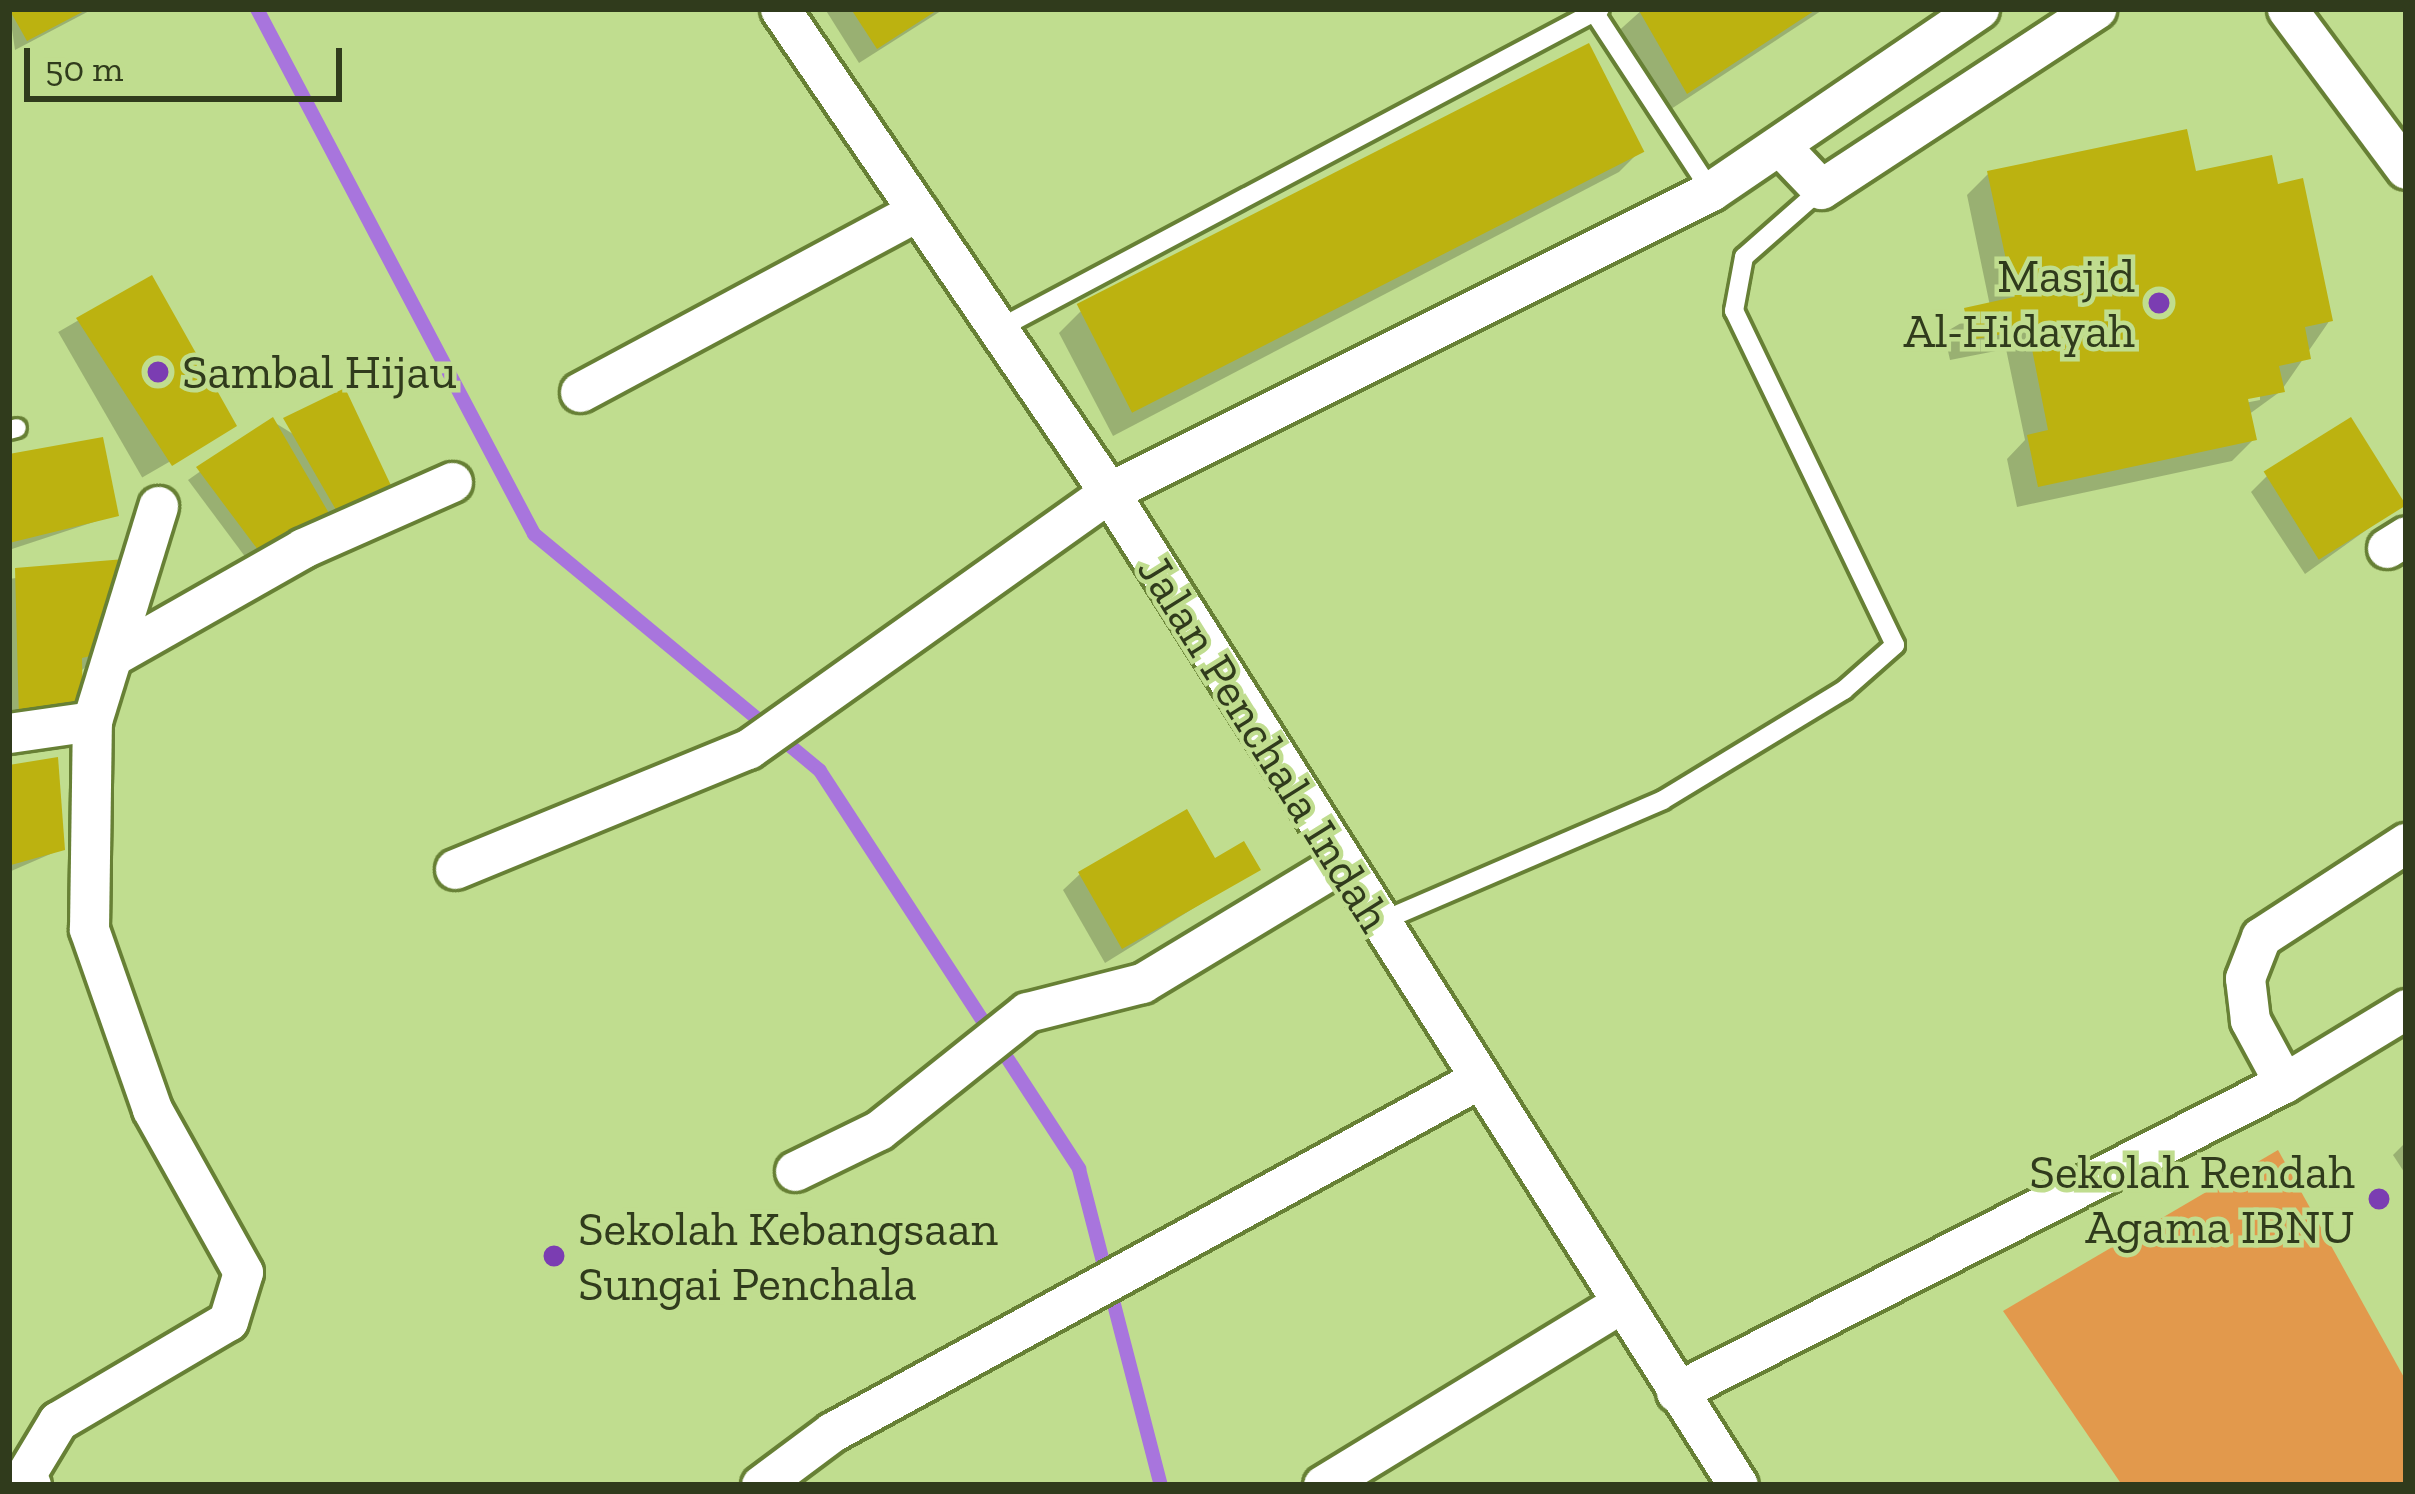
<!DOCTYPE html>
<html>
<head>
<meta charset="utf-8">
<style>
  body { margin:0 }
  #map { position:relative; width:2415px; height:1494px; overflow:hidden; background:#c0dd8f; font-family:"Zilla Slab",serif }
  div>[style] { position:absolute }
  .green>* { inset:0; background:#e2994c }
  .shadow>* { inset:0; background:#0003; transform-origin:0 0 }
  .stream>* { height:14px; margin:-7px; padding:0 7px; transform-origin:7px; border-radius:7px; background:#a875dd }
  .building>* { inset:0; background:#bcb210; transform-origin:0 0 }
  .roads { filter:drop-shadow(3px 0 #678035) drop-shadow(-3px 0 #678035) drop-shadow(0 3px #678035) drop-shadow(0 -3px #678035) }
  .lane>* { height:18px; margin:-9px; padding:0 9px; transform-origin:9px; border-radius:9px; background:#fff }
  .street>* { height:39px; margin:-19.5px; padding:0 19.5px; transform-origin:19.5px; border-radius:19.5px; background:#fff }
  .dots>* { width:33px; height:33px; translate:-50% -50%; box-sizing:border-box; border:6px solid #c0dd8f; border-radius:50% }
  span { translate:-50% -50%; white-space:nowrap; text-align:center; line-height:1.15; -webkit-text-stroke:9px #c0dd8f; paint-order:stroke }
  .poi-label { font-size:48px; color:#303b1c }
  .right { translate:-100% -50%; text-align:right }
  .left { translate:0 -50%; text-align:left }
  .street-label { font-size:48px; color:#303b1c }
  .frame { position:absolute; inset:0; border:12px solid #303b1c; pointer-events:none }
  .scale { position:absolute; left:24px; top:48px; width:318px; height:54px; box-sizing:border-box; border:6px solid #303b1c; border-top:0; padding-left:15px; font-size:36px; line-height:42px; white-space:nowrap; color:#303b1c; -webkit-text-stroke:9px #c0dd8f; paint-order:stroke }
</style>
</head>
<body>
<div id="map">
  <div class="green">
    <i style="clip-path:polygon(2278px 1150px,2406px 1381px,2406px 1485px,2122px 1485px,2003px 1311px)"></i>
  </div>
  <div class="shadow">
    <i style="clip-path:polygon(9px 9px,93px 9px,15px 50px)"></i>
    <i style="clip-path:polygon(825px 9px,944px 9px,859px 63px)"></i>
    <i style="clip-path:polygon(1643px 9px,1824px 9px,1665px 113px,1614px 35px)"></i>
    <i style="clip-path:polygon(1588px 47px,1641px 150px,1619px 172px,1113px 436px,1059px 333px,1080px 312px)"></i>
    <i style="clip-path:polygon(evenodd,1989px 173px,2193px 174px,2275px 188px,2330px 320px,2281px 391px,2248px 415px,2254px 439px,2232px 461px,2017px 507px,2007px 459px,2025px 440px,2006px 349px,1950px 360px,1944px 333px,1990px 306px,1967px 195px,1989px 173px,2260px 394px,2260px 400px,2234px 405px,2233px 399px,2260px 394px)"></i>
    <i style="left:150px;top:279px;width:168px;height:106px;rotate:60deg"></i>
    <i style="clip-path:polygon(272px 421px,392px 495px,252px 566px,188px 480px)"></i>
    <i style="clip-path:polygon(9px 457px,115px 515px,9px 550px)"></i>
    <i style="clip-path:polygon(2267px 476px,2404px 503px,2305px 574px,2251px 492px)"></i>
    <i style="clip-path:polygon(121px 563px,92px 662px,9px 728px,9px 579px)"></i>
    <i style="clip-path:polygon(55px 760px,62px 849px,9px 872px,9px 768px)"></i>
    <i style="clip-path:polygon(1214px 862px,1257px 869px,1105px 963px,1063px 890px,1080px 874px)"></i>
    <i style="clip-path:polygon(2406px 1142px,2406px 1175px,2393px 1155px)"></i>
  </div>
  <div class="stream">
    <i style="left:257px;top:9px;width:594px;rotate:62.18deg"></i>
    <i style="left:534px;top:534px;width:371px;rotate:39.6deg"></i>
    <i style="left:820px;top:771px;width:475px;rotate:56.9deg"></i>
    <i style="left:1079px;top:1169px;width:326px;rotate:75.5deg"></i>
  </div>
  <div class="building">
    <i style="clip-path:polygon(9px 9px,88px 9px,27px 41px)"></i>
    <i style="clip-path:polygon(851px 9px,939px 9px,877px 49px)"></i>
    <i style="clip-path:polygon(1638px 9px,1817px 9px,1687px 94px)"></i>
    <i style="left:1589px;top:43px;width:122px;height:575px;rotate:63deg"></i>
    <i style="clip-path:polygon(2187px 129px,2196px 171px,2272px 155px,2278px 184px,2303px 178px,2333px 321px,2305px 327px,2311px 359px,2279px 366px,2285px 392px,2248px 399px,2257px 440px,2038px 487px,2027px 435px,2048px 430px,2028px 329px,1971px 340px,1964px 308px,2014px 297px,1987px 171px)"></i>
    <i style="clip-path:polygon(152px 275px,237px 426px,172px 466px,76px 318px)"></i>
    <i style="clip-path:polygon(345px 388px,396px 496px,343px 522px,283px 418px)"></i>
    <i style="clip-path:polygon(273px 417px,330px 515px,264px 558px,196px 467px)"></i>
    <i style="left:2351px;top:417px;width:104px;height:103px;rotate:58deg"></i>
    <i style="clip-path:polygon(103px 437px,119px 516px,9px 543px,9px 454px)"></i>
    <i style="clip-path:polygon(125px 559px,106px 652px,82px 658px,83px 708px,19px 719px,15px 568px)"></i>
    <i style="clip-path:polygon(58px 757px,65px 850px,11px 865px,9px 765px)"></i>
    <i style="clip-path:polygon(1187px 809px,1215px 858px,1244px 841px,1261px 870px,1122px 949px,1078px 872px)"></i>
  </div>
  <div class="roads">
    <div class="lane">
      <i style="left:1594px;top:12px;width:214px;rotate:56.8deg"></i>
      <i style="left:1002px;top:327px;width:677px;rotate:-28deg"></i>
      <i style="left:9px;top:430px;width:8px;rotate:-14deg"></i>
      <i style="left:1380px;top:922px;width:308px;rotate:-23.3deg"></i>
      <i style="left:1663px;top:800px;width:212px;rotate:-31.3deg"></i>
      <i style="left:1844px;top:690px;width:68px;rotate:-41.4deg"></i>
      <i style="left:1895px;top:645px;width:371px;rotate:-115.7deg"></i>
      <i style="left:1734px;top:311px;width:55px;rotate:-79.5deg"></i>
      <i style="left:1744px;top:257px;width:103px;rotate:-41.4deg"></i>
    </div>
    <div class="street">
      <i style="left:780px;top:9px;width:584px;rotate:55.74deg"></i>
      <i style="left:1109px;top:492px;width:1175px;rotate:57.65deg"></i>
      <i style="left:2287px;top:9px;width:199px;rotate:53.4deg"></i>
      <i style="left:1783px;top:149px;width:55px;rotate:46.5deg"></i>
      <i style="left:1821px;top:189px;width:329px;rotate:-33.2deg"></i>
      <i style="left:580px;top:392px;width:383px;rotate:-28.2deg"></i>
      <i style="left:2387px;top:548px;width:22px;rotate:-32deg"></i>
      <i style="left:115px;top:655px;width:216px;rotate:-29.6deg"></i>
      <i style="left:303px;top:548px;width:163px;rotate:-23.9deg"></i>
      <i style="left:9px;top:733px;width:84px;rotate:-8.2deg"></i>
      <i style="left:455px;top:869px;width:317px;rotate:-22.3deg"></i>
      <i style="left:748px;top:749px;width:443px;rotate:-35.4deg"></i>
      <i style="left:1109px;top:492px;width:673px;rotate:-26.57deg"></i>
      <i style="left:1711px;top:191px;width:324px;rotate:-34.2deg"></i>
      <i style="left:2284px;top:1083px;width:72px;rotate:-118.4deg"></i>
      <i style="left:2250px;top:1020px;width:42px;rotate:-96.8deg"></i>
      <i style="left:2245px;top:978px;width:44px;rotate:-68.7deg"></i>
      <i style="left:2261px;top:937px;width:173px;rotate:-33deg"></i>
      <i style="left:795px;top:1171px;width:93px;rotate:-26deg"></i>
      <i style="left:879px;top:1130px;width:189px;rotate:-38.6deg"></i>
      <i style="left:1027px;top:1012px;width:119px;rotate:-14.2deg"></i>
      <i style="left:1142px;top:983px;width:230px;rotate:-31.1deg"></i>
      <i style="left:1676px;top:1392px;width:682px;rotate:-26.94deg"></i>
      <i style="left:2284px;top:1083px;width:143px;rotate:-31.2deg"></i>
      <i style="left:31px;top:1485px;width:12px;rotate:-114deg"></i>
      <i style="left:26px;top:1474px;width:62px;rotate:-58.9deg"></i>
      <i style="left:58px;top:1421px;width:197px;rotate:-30.5deg"></i>
      <i style="left:228px;top:1321px;width:51px;rotate:-73deg"></i>
      <i style="left:243px;top:1272px;width:187px;rotate:-119.2deg"></i>
      <i style="left:152px;top:1109px;width:191px;rotate:-109.3deg"></i>
      <i style="left:89px;top:929px;width:208px;rotate:-89.2deg"></i>
      <i style="left:92px;top:721px;width:225px;rotate:-72.9deg"></i>
      <i style="left:761px;top:1485px;width:89px;rotate:-36.7deg"></i>
      <i style="left:832px;top:1432px;width:735px;rotate:-28.62deg"></i>
      <i style="left:1323px;top:1485px;width:348px;rotate:-31.4deg"></i>
    </div>
  </div>
  <div class="dots">
    <i style="left:2159px;top:303px;background:#7b3db2"></i>
    <i style="left:158px;top:372px;background:#7b3db2"></i>
    <i style="left:2379px;top:1199px;background:#7b3db2"></i>
    <i style="left:554px;top:1256px;background:#7b3db2"></i>
  </div>
  <div class="poi-label">
    <span class="right" style="left:2135px;top:303px">Masjid<br>Al-Hidayah</span>
    <span class="left" style="left:182px;top:372px">Sambal Hijau</span>
    <span class="right" style="left:2355px;top:1199px">Sekolah Rendah<br>Agama IBNU</span>
    <span class="left" style="left:578px;top:1256px">Sekolah Kebangsaan<br>Sungai Penchala</span>
  </div>
  <div class="street-label">
    <span style="left:1265px;top:743px;rotate:58deg">Jalan Penchala Indah</span>
  </div>
  <div class="frame"></div>
  <div class="scale">50 m</div>
</div>
</body>
</html>
